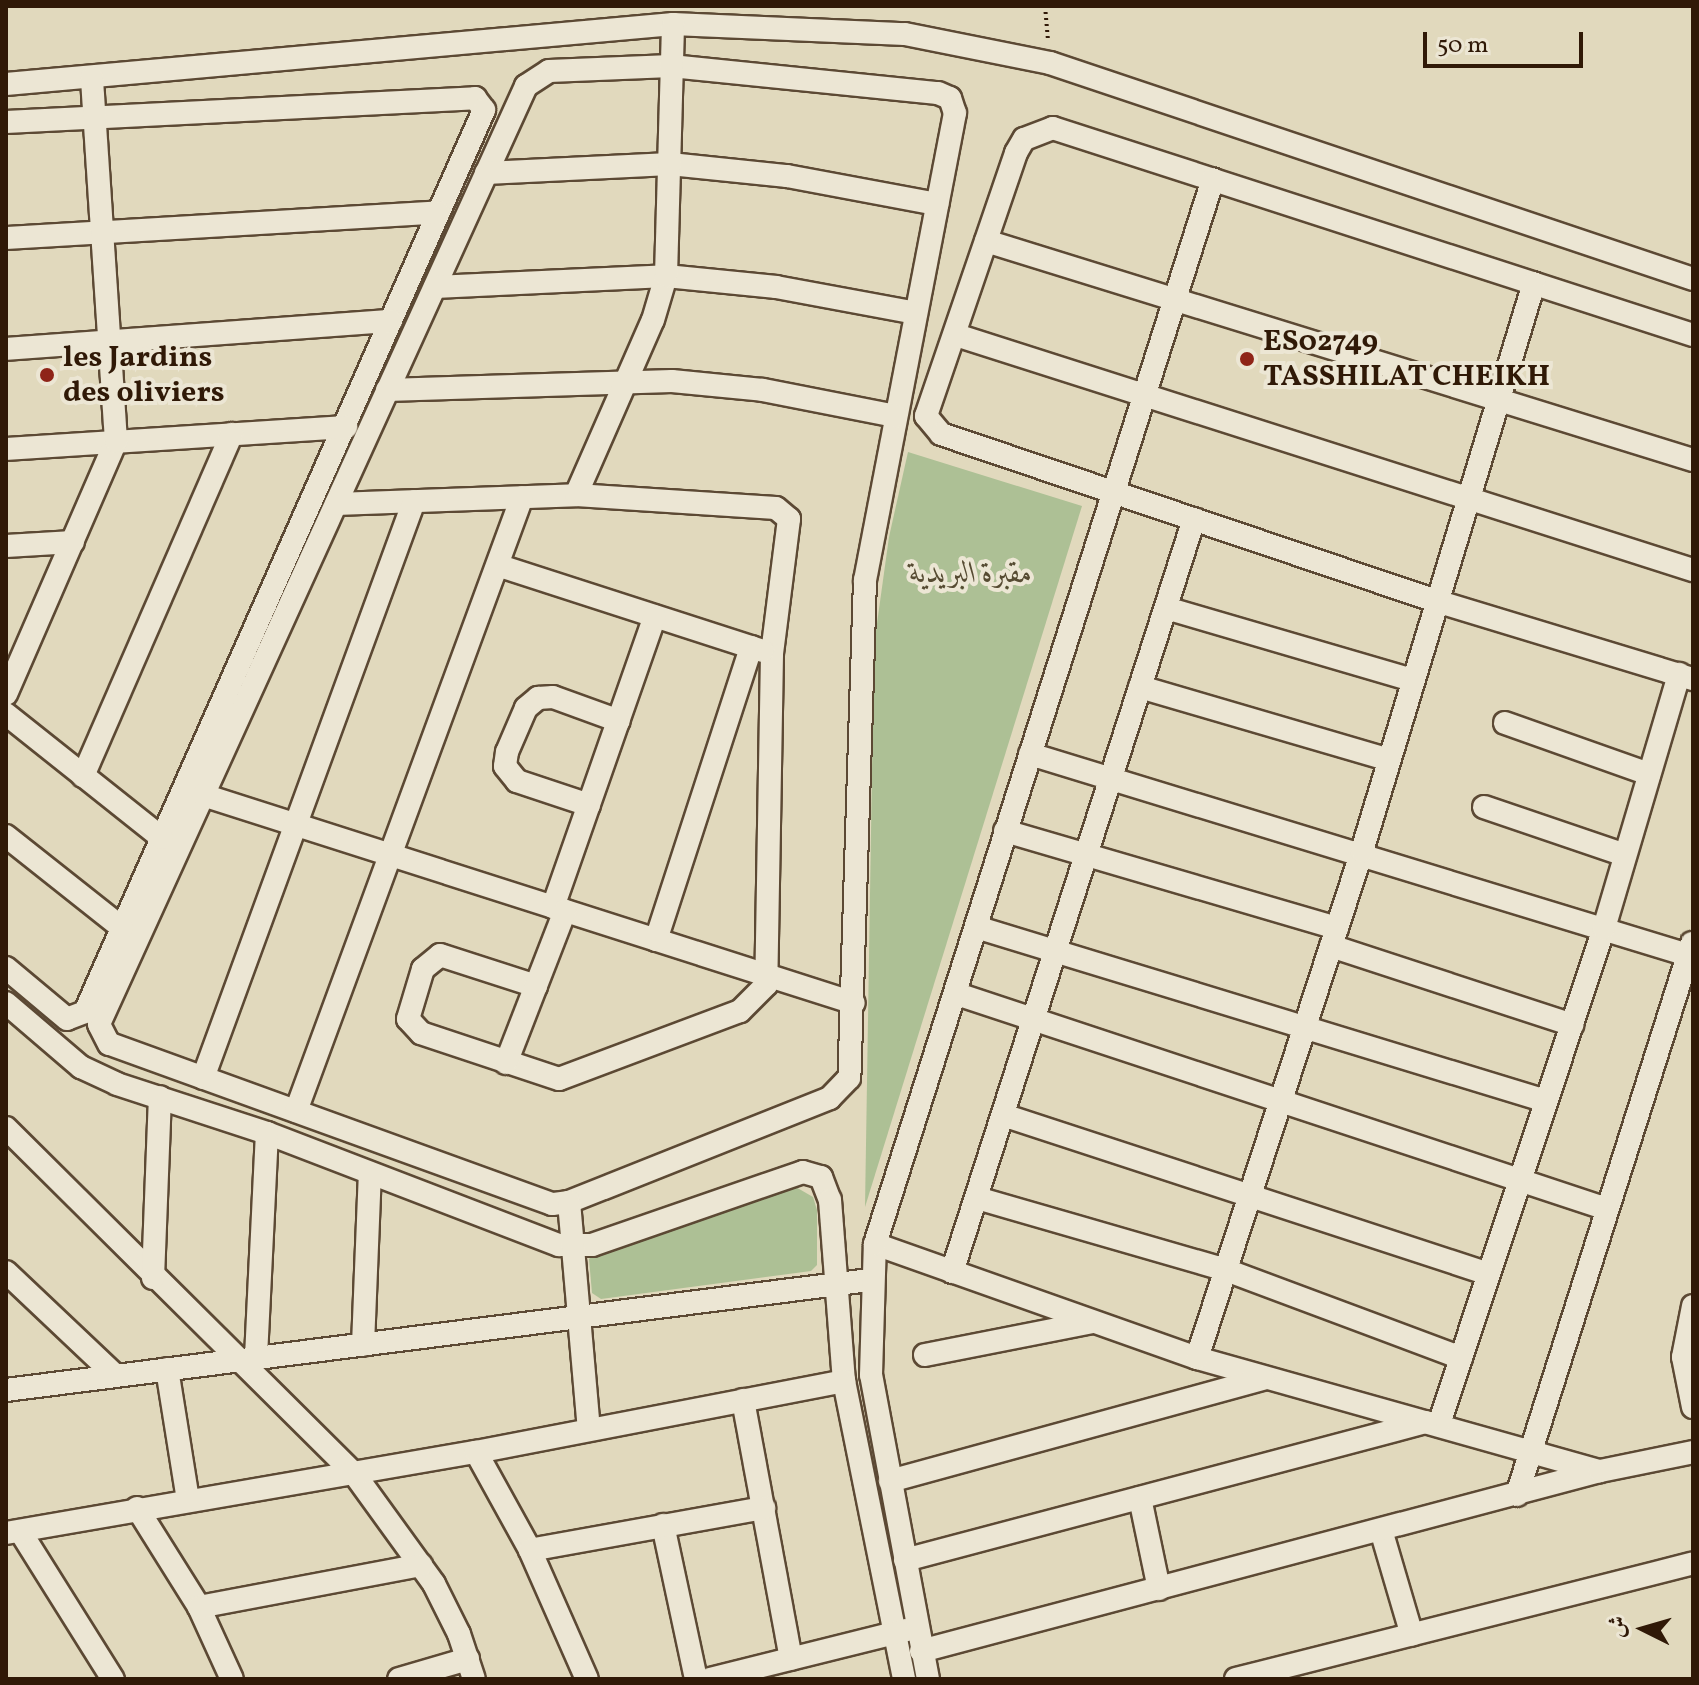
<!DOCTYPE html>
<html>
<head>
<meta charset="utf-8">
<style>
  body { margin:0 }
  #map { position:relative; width:1699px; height:1685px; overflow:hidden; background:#e1d9bd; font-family:Vollkorn,Amiri,serif }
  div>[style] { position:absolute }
  .green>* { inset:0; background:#adc095 }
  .path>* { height:4px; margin-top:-2px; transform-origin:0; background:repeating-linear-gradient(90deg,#301907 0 2px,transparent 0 6px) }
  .roads { filter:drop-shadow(2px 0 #5c4934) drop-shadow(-2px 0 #5c4934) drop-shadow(0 2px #5c4934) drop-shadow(0 -2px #5c4934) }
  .minor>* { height:22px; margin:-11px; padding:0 11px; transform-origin:11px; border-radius:11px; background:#ece6d4 }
  .dots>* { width:22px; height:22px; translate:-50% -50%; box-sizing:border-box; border:4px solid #ece6d4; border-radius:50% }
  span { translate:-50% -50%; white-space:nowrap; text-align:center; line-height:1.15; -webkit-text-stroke:8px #ece6d4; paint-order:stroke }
  .poi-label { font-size:30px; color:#301907; font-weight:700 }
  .left { translate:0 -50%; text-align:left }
  .park-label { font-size:30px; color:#564b32; font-style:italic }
  .frame { position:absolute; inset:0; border:8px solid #301907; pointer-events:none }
  .north { position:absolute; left:1603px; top:1589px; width:80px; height:80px; -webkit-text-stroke:6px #ece6d4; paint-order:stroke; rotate:275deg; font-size:22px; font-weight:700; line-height:32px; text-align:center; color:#301907 }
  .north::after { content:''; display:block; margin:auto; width:28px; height:36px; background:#301907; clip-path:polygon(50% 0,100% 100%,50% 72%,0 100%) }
  .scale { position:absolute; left:1423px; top:32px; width:160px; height:36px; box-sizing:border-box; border:4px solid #301907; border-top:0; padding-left:10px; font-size:24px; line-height:28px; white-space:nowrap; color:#301907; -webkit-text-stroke:6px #ece6d4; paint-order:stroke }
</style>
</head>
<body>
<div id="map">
  <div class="green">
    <i style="clip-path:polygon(908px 452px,1082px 506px,865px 1207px,874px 645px,889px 537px)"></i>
    <i style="clip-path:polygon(794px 1186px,813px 1197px,817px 1210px,817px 1265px,811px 1271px,601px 1299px,592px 1293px,589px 1259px,596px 1252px)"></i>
  </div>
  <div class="path">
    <i style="left:1045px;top:6px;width:35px;rotate:85deg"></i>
  </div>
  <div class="roads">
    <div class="minor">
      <i style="left:671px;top:66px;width:268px;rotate:5.8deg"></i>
      <i style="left:938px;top:93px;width:13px;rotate:23deg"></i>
      <i style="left:950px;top:98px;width:16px;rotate:72deg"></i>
      <i style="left:955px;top:113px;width:476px;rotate:100.9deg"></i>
      <i style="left:865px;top:580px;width:498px;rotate:91.8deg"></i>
      <i style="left:849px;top:1078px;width:28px;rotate:134deg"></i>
      <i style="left:830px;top:1098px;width:281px;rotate:158.3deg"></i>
      <i style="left:569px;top:1202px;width:17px;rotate:173deg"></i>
      <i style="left:552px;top:1204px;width:471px;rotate:-160.1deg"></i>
      <i style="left:109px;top:1044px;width:22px;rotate:-117deg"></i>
      <i style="left:99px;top:1024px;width:1031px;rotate:-65.52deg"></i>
      <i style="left:526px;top:86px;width:27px;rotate:-33deg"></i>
      <i style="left:549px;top:71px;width:122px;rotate:-2.3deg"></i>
      <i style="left:6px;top:84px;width:670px;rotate:-5.14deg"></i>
      <i style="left:673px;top:24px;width:232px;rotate:2.5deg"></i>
      <i style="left:905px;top:34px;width:148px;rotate:11.3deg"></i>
      <i style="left:1050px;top:63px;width:678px;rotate:18.57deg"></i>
      <i style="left:6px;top:122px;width:470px;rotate:-2.9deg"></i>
      <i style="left:475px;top:98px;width:15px;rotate:53deg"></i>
      <i style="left:484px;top:110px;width:986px;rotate:113.86deg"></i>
      <i style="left:85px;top:1012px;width:19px;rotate:159deg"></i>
      <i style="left:67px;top:1019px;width:80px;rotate:-140.1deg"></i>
      <i style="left:486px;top:173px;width:184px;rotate:-2.8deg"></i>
      <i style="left:670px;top:164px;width:118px;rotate:5.9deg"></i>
      <i style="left:787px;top:176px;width:153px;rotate:10.6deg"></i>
      <i style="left:6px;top:238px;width:433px;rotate:-3.4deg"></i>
      <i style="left:986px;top:241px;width:740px;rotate:17.21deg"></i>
      <i style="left:435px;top:287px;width:231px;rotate:-2.7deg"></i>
      <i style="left:666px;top:276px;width:111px;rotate:5.7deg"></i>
      <i style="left:776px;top:287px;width:142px;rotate:10.5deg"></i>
      <i style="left:956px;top:335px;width:774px;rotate:17.69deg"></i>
      <i style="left:1693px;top:335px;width:673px;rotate:-162.08deg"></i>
      <i style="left:1053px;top:128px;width:31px;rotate:159deg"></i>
      <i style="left:1024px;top:139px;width:16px;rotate:120deg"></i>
      <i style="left:1016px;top:153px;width:278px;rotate:108.9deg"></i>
      <i style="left:926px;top:416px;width:23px;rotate:50deg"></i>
      <i style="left:941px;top:434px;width:522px;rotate:18.64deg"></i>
      <i style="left:1436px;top:601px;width:269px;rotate:16.9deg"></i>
      <i style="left:6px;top:349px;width:386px;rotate:-4.2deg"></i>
      <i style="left:387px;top:390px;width:285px;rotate:-1.8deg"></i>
      <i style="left:672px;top:381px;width:91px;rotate:5.6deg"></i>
      <i style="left:763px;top:390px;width:135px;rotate:11.1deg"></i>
      <i style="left:6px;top:449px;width:341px;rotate:-3.7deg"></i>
      <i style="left:576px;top:495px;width:191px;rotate:-66.3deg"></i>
      <i style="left:653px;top:320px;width:46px;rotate:-73.5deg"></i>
      <i style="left:666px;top:276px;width:252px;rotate:-88.4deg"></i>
      <i style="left:336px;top:504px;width:240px;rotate:-2.1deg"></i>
      <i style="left:576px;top:495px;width:200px;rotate:3.7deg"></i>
      <i style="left:776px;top:508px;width:17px;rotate:40deg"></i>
      <i style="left:789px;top:519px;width:136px;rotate:97.2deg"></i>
      <i style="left:772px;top:654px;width:331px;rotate:91deg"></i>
      <i style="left:766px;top:985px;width:37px;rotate:135deg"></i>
      <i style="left:740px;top:1011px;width:193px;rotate:159.4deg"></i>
      <i style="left:559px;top:1079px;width:145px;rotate:-161.6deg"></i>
      <i style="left:421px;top:1033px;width:19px;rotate:-133deg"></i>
      <i style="left:408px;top:1019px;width:52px;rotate:-73.3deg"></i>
      <i style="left:423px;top:969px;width:22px;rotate:-39deg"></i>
      <i style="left:440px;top:955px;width:101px;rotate:17.9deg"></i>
      <i style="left:6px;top:546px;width:67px;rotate:-3.4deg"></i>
      <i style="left:500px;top:566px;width:276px;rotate:17.9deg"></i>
      <i style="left:1166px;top:608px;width:257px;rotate:16.3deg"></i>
      <i style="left:1140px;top:687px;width:259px;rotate:16.3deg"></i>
      <i style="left:6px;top:694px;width:276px;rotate:-66.5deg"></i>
      <i style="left:116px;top:441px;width:364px;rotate:-93.8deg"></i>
      <i style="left:6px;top:714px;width:199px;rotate:38.5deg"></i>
      <i style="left:1505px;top:723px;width:153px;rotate:19.5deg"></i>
      <i style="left:1030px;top:754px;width:688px;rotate:16.99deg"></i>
      <i style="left:83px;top:776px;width:373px;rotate:-66.5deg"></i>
      <i style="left:203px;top:795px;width:683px;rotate:17.72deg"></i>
      <i style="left:589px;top:805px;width:76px;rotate:-161.6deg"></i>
      <i style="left:517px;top:781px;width:19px;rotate:-129deg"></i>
      <i style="left:505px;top:766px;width:14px;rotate:-82deg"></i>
      <i style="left:507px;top:752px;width:48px;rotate:-66.6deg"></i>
      <i style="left:526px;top:708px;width:16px;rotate:-40deg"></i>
      <i style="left:538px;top:698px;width:15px;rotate:-4deg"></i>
      <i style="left:553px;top:697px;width:70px;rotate:20deg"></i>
      <i style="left:1484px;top:807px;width:149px;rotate:18.8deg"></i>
      <i style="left:1005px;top:831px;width:346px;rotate:16.3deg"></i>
      <i style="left:6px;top:836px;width:148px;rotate:38.4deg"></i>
      <i style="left:553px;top:907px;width:308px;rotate:-70.7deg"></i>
      <i style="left:976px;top:927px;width:596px;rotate:16.98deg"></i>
      <i style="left:656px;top:940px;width:308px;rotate:-72deg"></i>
      <i style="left:1331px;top:946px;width:254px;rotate:18.1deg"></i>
      <i style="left:957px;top:994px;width:685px;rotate:18.3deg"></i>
      <i style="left:6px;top:1003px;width:99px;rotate:40.5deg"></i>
      <i style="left:81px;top:1067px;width:40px;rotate:25deg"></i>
      <i style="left:117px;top:1084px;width:158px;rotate:18.1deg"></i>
      <i style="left:267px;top:1133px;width:313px;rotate:21deg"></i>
      <i style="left:559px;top:1245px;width:33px"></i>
      <i style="left:592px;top:1245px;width:223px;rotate:-19.1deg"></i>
      <i style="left:803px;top:1172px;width:19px;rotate:16deg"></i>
      <i style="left:821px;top:1177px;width:25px;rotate:69deg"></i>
      <i style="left:830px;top:1200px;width:182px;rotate:85.6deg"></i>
      <i style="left:844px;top:1381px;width:304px;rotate:78.6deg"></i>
      <i style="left:506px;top:1063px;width:163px;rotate:-68.8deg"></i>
      <i style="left:203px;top:1078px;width:614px;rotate:-69.91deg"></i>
      <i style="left:296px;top:1111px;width:654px;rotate:-69.79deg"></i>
      <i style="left:1003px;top:1115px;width:511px;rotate:18.12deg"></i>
      <i style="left:6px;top:1128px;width:489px;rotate:44.8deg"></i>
      <i style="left:353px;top:1472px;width:138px;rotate:54.1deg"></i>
      <i style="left:434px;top:1584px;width:56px;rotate:63.4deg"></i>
      <i style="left:459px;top:1634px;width:47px;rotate:71.6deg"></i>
      <i style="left:977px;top:1198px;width:259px;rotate:16.1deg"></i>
      <i style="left:1226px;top:1270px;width:251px;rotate:20.5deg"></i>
      <i style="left:569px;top:1202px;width:228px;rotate:85deg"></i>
      <i style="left:875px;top:1244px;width:342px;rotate:19.5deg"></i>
      <i style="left:1197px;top:1358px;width:418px;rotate:15.7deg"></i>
      <i style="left:6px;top:1272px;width:151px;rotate:43.4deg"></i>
      <i style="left:952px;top:1272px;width:791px;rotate:-72.18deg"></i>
      <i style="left:153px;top:1278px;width:181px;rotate:-87.8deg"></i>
      <i style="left:1693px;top:1306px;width:52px;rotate:101.1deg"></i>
      <i style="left:1683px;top:1357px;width:51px;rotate:78.7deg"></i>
      <i style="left:363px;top:1345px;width:172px;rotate:-87.7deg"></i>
      <i style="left:925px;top:1355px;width:171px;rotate:-11.1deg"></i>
      <i style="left:256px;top:1357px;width:224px;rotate:-87.2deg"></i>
      <i style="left:1197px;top:1358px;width:533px;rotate:-71.97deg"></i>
      <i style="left:1362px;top:851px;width:593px;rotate:-73.15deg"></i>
      <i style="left:167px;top:1369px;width:133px;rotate:80.9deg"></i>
      <i style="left:6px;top:1390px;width:871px;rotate:-7.26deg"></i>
      <i style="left:743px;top:1400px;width:263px;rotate:79.5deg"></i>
      <i style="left:1439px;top:1424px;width:523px;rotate:-71.6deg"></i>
      <i style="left:1604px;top:928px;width:265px;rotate:-73.5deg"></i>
      <i style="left:476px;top:1452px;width:112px;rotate:61.1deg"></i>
      <i style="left:530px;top:1550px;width:141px;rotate:66.2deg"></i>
      <i style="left:890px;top:1481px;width:387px;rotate:-15.3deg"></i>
      <i style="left:1517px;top:1495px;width:579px;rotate:-72.41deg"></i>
      <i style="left:1140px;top:1498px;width:93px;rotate:78.2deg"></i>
      <i style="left:137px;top:1508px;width:117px;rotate:57.9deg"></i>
      <i style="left:199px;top:1607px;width:79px;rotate:65.4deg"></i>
      <i style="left:663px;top:1525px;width:157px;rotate:77.9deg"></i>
      <i style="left:1381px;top:1530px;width:109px;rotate:73.6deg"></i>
      <i style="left:20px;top:1531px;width:175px;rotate:57.9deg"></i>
      <i style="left:6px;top:1533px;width:477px;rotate:-9.8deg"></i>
      <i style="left:476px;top:1452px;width:375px;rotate:-10.9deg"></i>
      <i style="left:530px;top:1550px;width:238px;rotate:-10.2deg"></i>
      <i style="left:905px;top:1560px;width:539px;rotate:-14.84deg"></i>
      <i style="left:199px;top:1607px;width:226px;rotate:-10.7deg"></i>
      <i style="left:921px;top:1651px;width:702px;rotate:-14.85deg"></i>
      <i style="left:1600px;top:1471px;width:95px;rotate:-11.5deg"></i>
      <i style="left:399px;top:1679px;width:72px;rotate:-16.2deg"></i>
      <i style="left:710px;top:1679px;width:203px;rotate:-14deg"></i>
      <i style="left:928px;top:1679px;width:309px;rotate:-100.6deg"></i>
      <i style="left:871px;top:1375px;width:131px;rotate:-88.3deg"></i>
      <i style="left:875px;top:1244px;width:1117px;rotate:-72.39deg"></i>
      <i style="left:1236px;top:1679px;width:471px;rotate:-14.2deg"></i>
    </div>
  </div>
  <div class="dots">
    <i style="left:1247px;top:359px;background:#8f2418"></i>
    <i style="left:47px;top:375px;background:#8f2418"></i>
  </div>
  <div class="poi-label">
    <span class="left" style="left:1263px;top:359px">ES02749<br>TASSHILAT CHEIKH</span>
    <span class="left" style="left:63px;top:375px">les Jardins<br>des oliviers</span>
  </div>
  <div class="park-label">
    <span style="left:971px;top:574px">مقبرة البريدية</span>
  </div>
  <div class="frame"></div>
  <div class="north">ش</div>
  <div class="scale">50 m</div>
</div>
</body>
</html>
